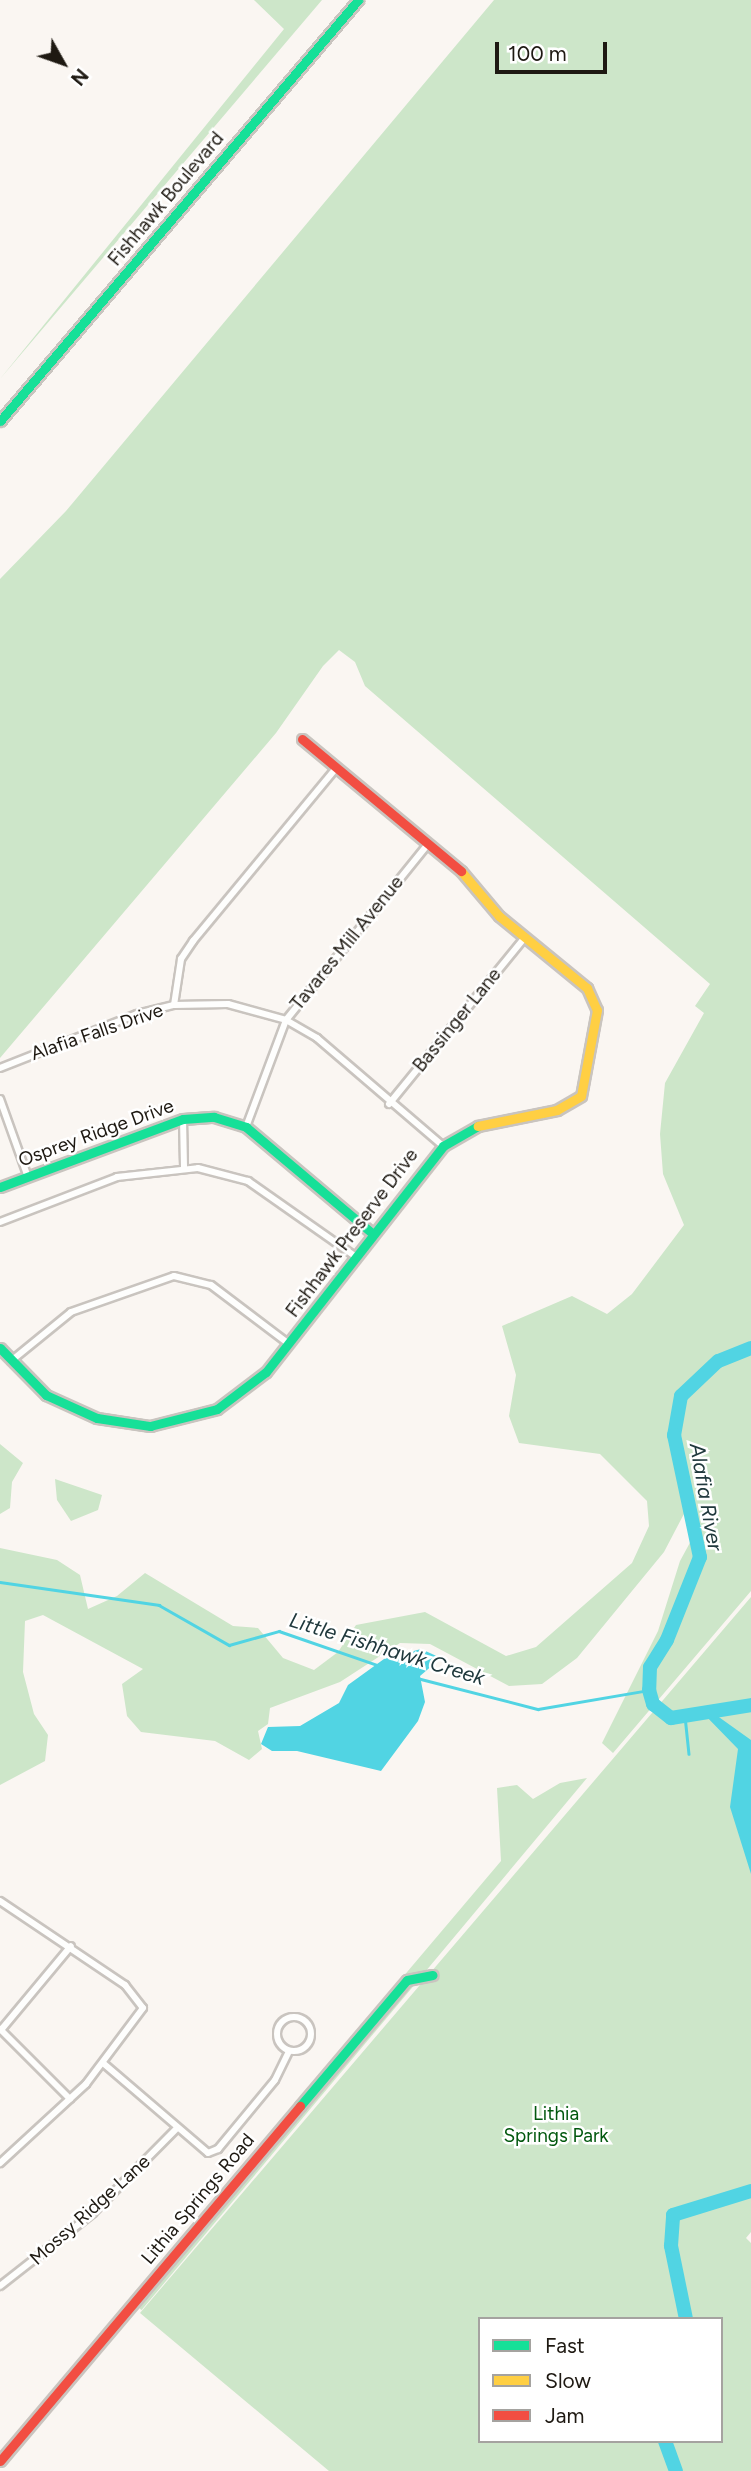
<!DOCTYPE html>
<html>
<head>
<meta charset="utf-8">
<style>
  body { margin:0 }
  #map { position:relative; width:751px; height:2471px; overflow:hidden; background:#faf6f2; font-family:Figtree,sans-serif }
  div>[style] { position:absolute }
  .green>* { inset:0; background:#cde6c9; transform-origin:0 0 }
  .water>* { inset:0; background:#51d4e3 }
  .stream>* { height:2.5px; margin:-1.25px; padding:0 1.25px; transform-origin:1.25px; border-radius:1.25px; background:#51d4e3 }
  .river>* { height:14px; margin:-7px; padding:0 7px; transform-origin:7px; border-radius:7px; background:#51d4e3 }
  .roads { filter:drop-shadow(2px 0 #c9c4bf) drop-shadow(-2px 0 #c9c4bf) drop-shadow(0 2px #c9c4bf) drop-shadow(0 -2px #c9c4bf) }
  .street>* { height:6px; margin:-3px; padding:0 3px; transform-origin:3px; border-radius:3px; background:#fefefd }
  .street>.ring { margin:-3px; padding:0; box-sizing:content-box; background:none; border:6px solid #fefefd; border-radius:50% }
  .fast>* { height:9px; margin:-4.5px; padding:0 4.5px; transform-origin:4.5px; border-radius:4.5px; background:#16e098 }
  .slow>* { height:9px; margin:-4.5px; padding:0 4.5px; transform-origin:4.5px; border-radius:4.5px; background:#ffcf43 }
  .jam>* { height:9px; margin:-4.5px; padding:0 4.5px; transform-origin:4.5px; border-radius:4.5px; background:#f24e42 }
  span { translate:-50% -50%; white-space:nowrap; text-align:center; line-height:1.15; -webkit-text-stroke:5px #fff; paint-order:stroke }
  .street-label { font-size:19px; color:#1e1912 }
  .park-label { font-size:19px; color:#02580e }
  .water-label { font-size:21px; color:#20393d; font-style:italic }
  .legend { position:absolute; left:478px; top:2317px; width:245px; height:126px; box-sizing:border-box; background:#fff; border:2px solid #a5a3a0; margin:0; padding:9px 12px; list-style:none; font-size:21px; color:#1e1912 }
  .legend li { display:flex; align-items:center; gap:14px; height:35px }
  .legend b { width:35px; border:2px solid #a5a3a0 }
  .north { position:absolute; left:28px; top:28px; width:70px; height:70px; -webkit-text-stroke:5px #fff; paint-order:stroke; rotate:130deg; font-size:19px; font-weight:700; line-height:28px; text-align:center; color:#1e1912 }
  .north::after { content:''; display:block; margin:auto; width:24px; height:32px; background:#1e1912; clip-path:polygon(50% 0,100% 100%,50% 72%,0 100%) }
  .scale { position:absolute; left:495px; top:42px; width:112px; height:32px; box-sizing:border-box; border:4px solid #1e1912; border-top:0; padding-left:9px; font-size:21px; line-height:24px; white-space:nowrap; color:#1e1912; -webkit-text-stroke:5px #fff; paint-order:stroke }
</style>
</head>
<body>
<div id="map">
  <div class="green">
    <i style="clip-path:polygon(254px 0,322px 0,0 379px,284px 29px)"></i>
    <i style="clip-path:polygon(494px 0,751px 0,751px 1591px,613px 1753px,602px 1743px,658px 1631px,680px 1561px,699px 1526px,686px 1510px,664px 1552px,577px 1658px,542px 1684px,509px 1686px,430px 1644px,400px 1643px,340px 1682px,270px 1708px,268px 1724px,258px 1731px,262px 1749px,249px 1760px,215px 1741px,141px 1732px,127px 1716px,122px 1684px,143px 1669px,43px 1615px,25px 1621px,23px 1672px,34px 1714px,48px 1735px,45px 1761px,0 1785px,0 1548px,57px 1560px,80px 1575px,88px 1609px,117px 1596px,145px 1573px,233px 1626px,258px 1628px,283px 1658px,314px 1670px,338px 1652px,356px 1625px,425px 1612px,506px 1656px,536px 1647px,632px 1563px,649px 1526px,647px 1501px,600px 1454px,519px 1443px,509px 1416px,516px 1375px,502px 1326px,572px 1296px,607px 1314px,632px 1294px,684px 1225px,663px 1174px,660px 1134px,665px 1083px,704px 1013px,695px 1006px,710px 984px,365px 686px,355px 662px,339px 650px,323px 666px,276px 733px,0 1058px,0 579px,66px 511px)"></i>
    <i style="clip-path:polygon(0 1444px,23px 1463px,12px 1482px,10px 1508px,0 1514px)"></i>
    <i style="clip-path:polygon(55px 1479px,102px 1495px,98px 1510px,71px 1521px,57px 1500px)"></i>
    <i style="clip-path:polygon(evenodd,751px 1597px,751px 2232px,746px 2238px,751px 2243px,751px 2471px,329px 2471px,140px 2313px,751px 1597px,480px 2319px,721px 2319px,721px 2441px,480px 2441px,480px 2319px)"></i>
    <i style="clip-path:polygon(587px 1778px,425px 1972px,404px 1978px,270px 2134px,501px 1861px,497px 1788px,517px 1785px,533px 1799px,560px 1783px)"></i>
    <i style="left:416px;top:1983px;width:427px;height:7px;rotate:130deg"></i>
  </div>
  <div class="water">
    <i style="clip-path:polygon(421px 1649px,441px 1658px,420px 1676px,425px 1702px,418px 1721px,381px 1771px,297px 1751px,272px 1751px,261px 1744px,268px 1727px,300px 1726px,339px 1703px,348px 1685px,384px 1659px)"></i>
    <i style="clip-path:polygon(709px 1710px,751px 1740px,751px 1874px,730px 1807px,738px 1749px,701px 1711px)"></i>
  </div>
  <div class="stream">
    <i style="left:0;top:1582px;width:161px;rotate:8.2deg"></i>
    <i style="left:159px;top:1605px;width:81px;rotate:29.7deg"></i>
    <i style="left:229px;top:1645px;width:52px;rotate:-15.6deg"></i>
    <i style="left:279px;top:1631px;width:104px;rotate:19.1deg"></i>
    <i style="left:417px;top:1678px;width:125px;rotate:14.4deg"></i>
    <i style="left:538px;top:1709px;width:113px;rotate:-9.7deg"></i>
    <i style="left:685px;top:1716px;width:38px;rotate:84deg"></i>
  </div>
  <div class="river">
    <i style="left:751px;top:1348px;width:35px;rotate:158deg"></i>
    <i style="left:718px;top:1361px;width:51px;rotate:136.6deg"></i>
    <i style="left:681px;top:1396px;width:40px;rotate:100deg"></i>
    <i style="left:674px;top:1435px;width:125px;rotate:78deg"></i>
    <i style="left:700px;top:1557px;width:89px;rotate:111.7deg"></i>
    <i style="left:667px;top:1640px;width:32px;rotate:122deg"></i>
    <i style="left:650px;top:1667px;width:23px;rotate:92deg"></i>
    <i style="left:649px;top:1690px;width:15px;rotate:74deg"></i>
    <i style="left:653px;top:1704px;width:23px;rotate:38deg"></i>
    <i style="left:671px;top:1718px;width:81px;rotate:-9.2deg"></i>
    <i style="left:686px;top:2319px;width:75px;rotate:-101.6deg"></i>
    <i style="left:671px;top:2246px;width:31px;rotate:-86deg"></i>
    <i style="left:673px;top:2215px;width:82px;rotate:-17.1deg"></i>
    <i style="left:665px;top:2441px;width:32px;rotate:70deg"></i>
  </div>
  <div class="roads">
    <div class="street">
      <i style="left:174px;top:1005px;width:47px;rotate:-81.3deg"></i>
      <i style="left:181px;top:959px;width:22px;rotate:-56deg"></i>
      <i style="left:193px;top:941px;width:226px;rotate:-50.4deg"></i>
      <i style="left:0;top:1068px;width:147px;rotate:-21.5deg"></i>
      <i style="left:137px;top:1014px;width:38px;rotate:-14deg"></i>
      <i style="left:174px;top:1005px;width:54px;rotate:-1.1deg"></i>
      <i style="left:228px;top:1004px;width:60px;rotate:15.4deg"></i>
      <i style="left:286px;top:1020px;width:36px;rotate:30deg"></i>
      <i style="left:317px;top:1038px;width:166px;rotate:40.6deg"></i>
      <i style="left:0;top:1099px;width:83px;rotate:70.3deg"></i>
      <i style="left:389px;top:1104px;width:215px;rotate:-50.8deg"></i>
      <i style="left:183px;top:1119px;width:48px;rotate:88.8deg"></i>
      <i style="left:246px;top:1127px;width:114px;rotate:-69.5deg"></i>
      <i style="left:286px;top:1020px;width:226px;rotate:-51.1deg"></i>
      <i style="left:0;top:1222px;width:125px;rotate:-21deg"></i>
      <i style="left:117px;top:1177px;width:81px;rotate:-6.3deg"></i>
      <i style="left:198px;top:1168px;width:52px;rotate:14.6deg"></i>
      <i style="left:248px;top:1181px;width:132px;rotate:35.1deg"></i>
      <i style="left:11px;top:1361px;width:77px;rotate:-39.2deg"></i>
      <i style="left:71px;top:1312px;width:109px;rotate:-19.3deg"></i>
      <i style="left:174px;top:1276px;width:38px;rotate:14deg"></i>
      <i style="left:211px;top:1285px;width:98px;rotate:37.1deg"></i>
      <i style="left:0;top:1901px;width:151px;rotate:33.9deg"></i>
      <i style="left:125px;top:1985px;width:29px;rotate:52deg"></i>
      <i style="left:143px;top:2008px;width:95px;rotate:126.9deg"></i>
      <i style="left:86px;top:2084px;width:117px;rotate:137.4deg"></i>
      <i class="ring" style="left:277px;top:2017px;width:28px;height:28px"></i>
      <i style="left:0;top:2029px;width:99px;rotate:45deg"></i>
      <i style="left:1px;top:2030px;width:109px;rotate:-50.2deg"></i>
      <i style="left:103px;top:2063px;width:138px;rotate:40.6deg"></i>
      <i style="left:208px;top:2153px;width:11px;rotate:-22deg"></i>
      <i style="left:218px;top:2149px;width:89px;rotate:-50.4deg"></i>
      <i style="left:275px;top:2080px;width:32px;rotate:-64deg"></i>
      <i style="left:0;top:2286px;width:118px;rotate:-38.1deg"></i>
      <i style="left:93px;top:2213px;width:118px;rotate:-45.3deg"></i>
    </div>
    <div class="fast">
      <i style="left:0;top:421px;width:553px;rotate:-49.62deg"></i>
      <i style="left:0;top:1187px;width:195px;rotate:-20.4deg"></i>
      <i style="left:183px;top:1119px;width:31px;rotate:-4deg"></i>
      <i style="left:214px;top:1117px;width:34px;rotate:17deg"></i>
      <i style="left:246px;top:1127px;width:166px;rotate:40.1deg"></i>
      <i style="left:0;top:1348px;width:66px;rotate:45.6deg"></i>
      <i style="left:46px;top:1395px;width:56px;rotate:24.3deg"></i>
      <i style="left:97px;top:1418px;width:54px;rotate:8.6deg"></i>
      <i style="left:150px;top:1426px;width:69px;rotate:-14.2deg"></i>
      <i style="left:217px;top:1409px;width:61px;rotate:-37.1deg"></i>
      <i style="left:266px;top:1372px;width:287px;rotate:-51.9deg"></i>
      <i style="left:443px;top:1146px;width:40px;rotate:-29.7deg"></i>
      <i style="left:300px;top:2106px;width:165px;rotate:-49.7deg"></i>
      <i style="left:407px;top:1980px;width:26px;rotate:-11deg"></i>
    </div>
    <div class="slow">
      <i style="left:461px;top:871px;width:59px;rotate:49.8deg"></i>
      <i style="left:499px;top:916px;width:114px;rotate:39.3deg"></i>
      <i style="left:587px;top:988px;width:24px;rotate:66deg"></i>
      <i style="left:597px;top:1010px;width:87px;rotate:100.5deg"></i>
      <i style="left:581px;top:1096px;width:28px;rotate:150deg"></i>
      <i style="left:557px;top:1110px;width:81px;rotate:168.6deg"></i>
    </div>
    <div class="jam">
      <i style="left:302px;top:739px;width:207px;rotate:39.7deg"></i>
      <i style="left:0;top:2461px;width:465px;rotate:-49.8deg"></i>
    </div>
  </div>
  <div class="street-label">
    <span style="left:166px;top:199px;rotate:-50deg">Fishhawk Boulevard</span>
    <span style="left:347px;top:943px;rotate:-51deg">Tavares Mill Avenue</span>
    <span style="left:457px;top:1020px;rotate:-51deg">Bassinger Lane</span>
    <span style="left:97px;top:1032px;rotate:-19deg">Alafia Falls Drive</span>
    <span style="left:96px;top:1133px;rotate:-20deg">Osprey Ridge Drive</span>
    <span style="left:352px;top:1233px;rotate:-53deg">Fishhawk Preserve Drive</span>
    <span style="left:198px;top:2199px;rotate:-50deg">Lithia Springs Road</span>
    <span style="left:90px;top:2210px;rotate:-42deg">Mossy Ridge Lane</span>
  </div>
  <div class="park-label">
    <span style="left:556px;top:2125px">Lithia<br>Springs Park</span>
  </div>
  <div class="water-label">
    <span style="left:706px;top:1497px;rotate:80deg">Alafia River</span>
    <span style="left:387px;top:1649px;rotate:17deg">Little Fishhawk Creek</span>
  </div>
  <ul class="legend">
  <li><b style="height:9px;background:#16e098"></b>Fast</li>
  <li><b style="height:9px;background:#ffcf43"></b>Slow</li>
  <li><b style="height:9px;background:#f24e42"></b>Jam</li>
  </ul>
  <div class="north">N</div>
  <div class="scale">100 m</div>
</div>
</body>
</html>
